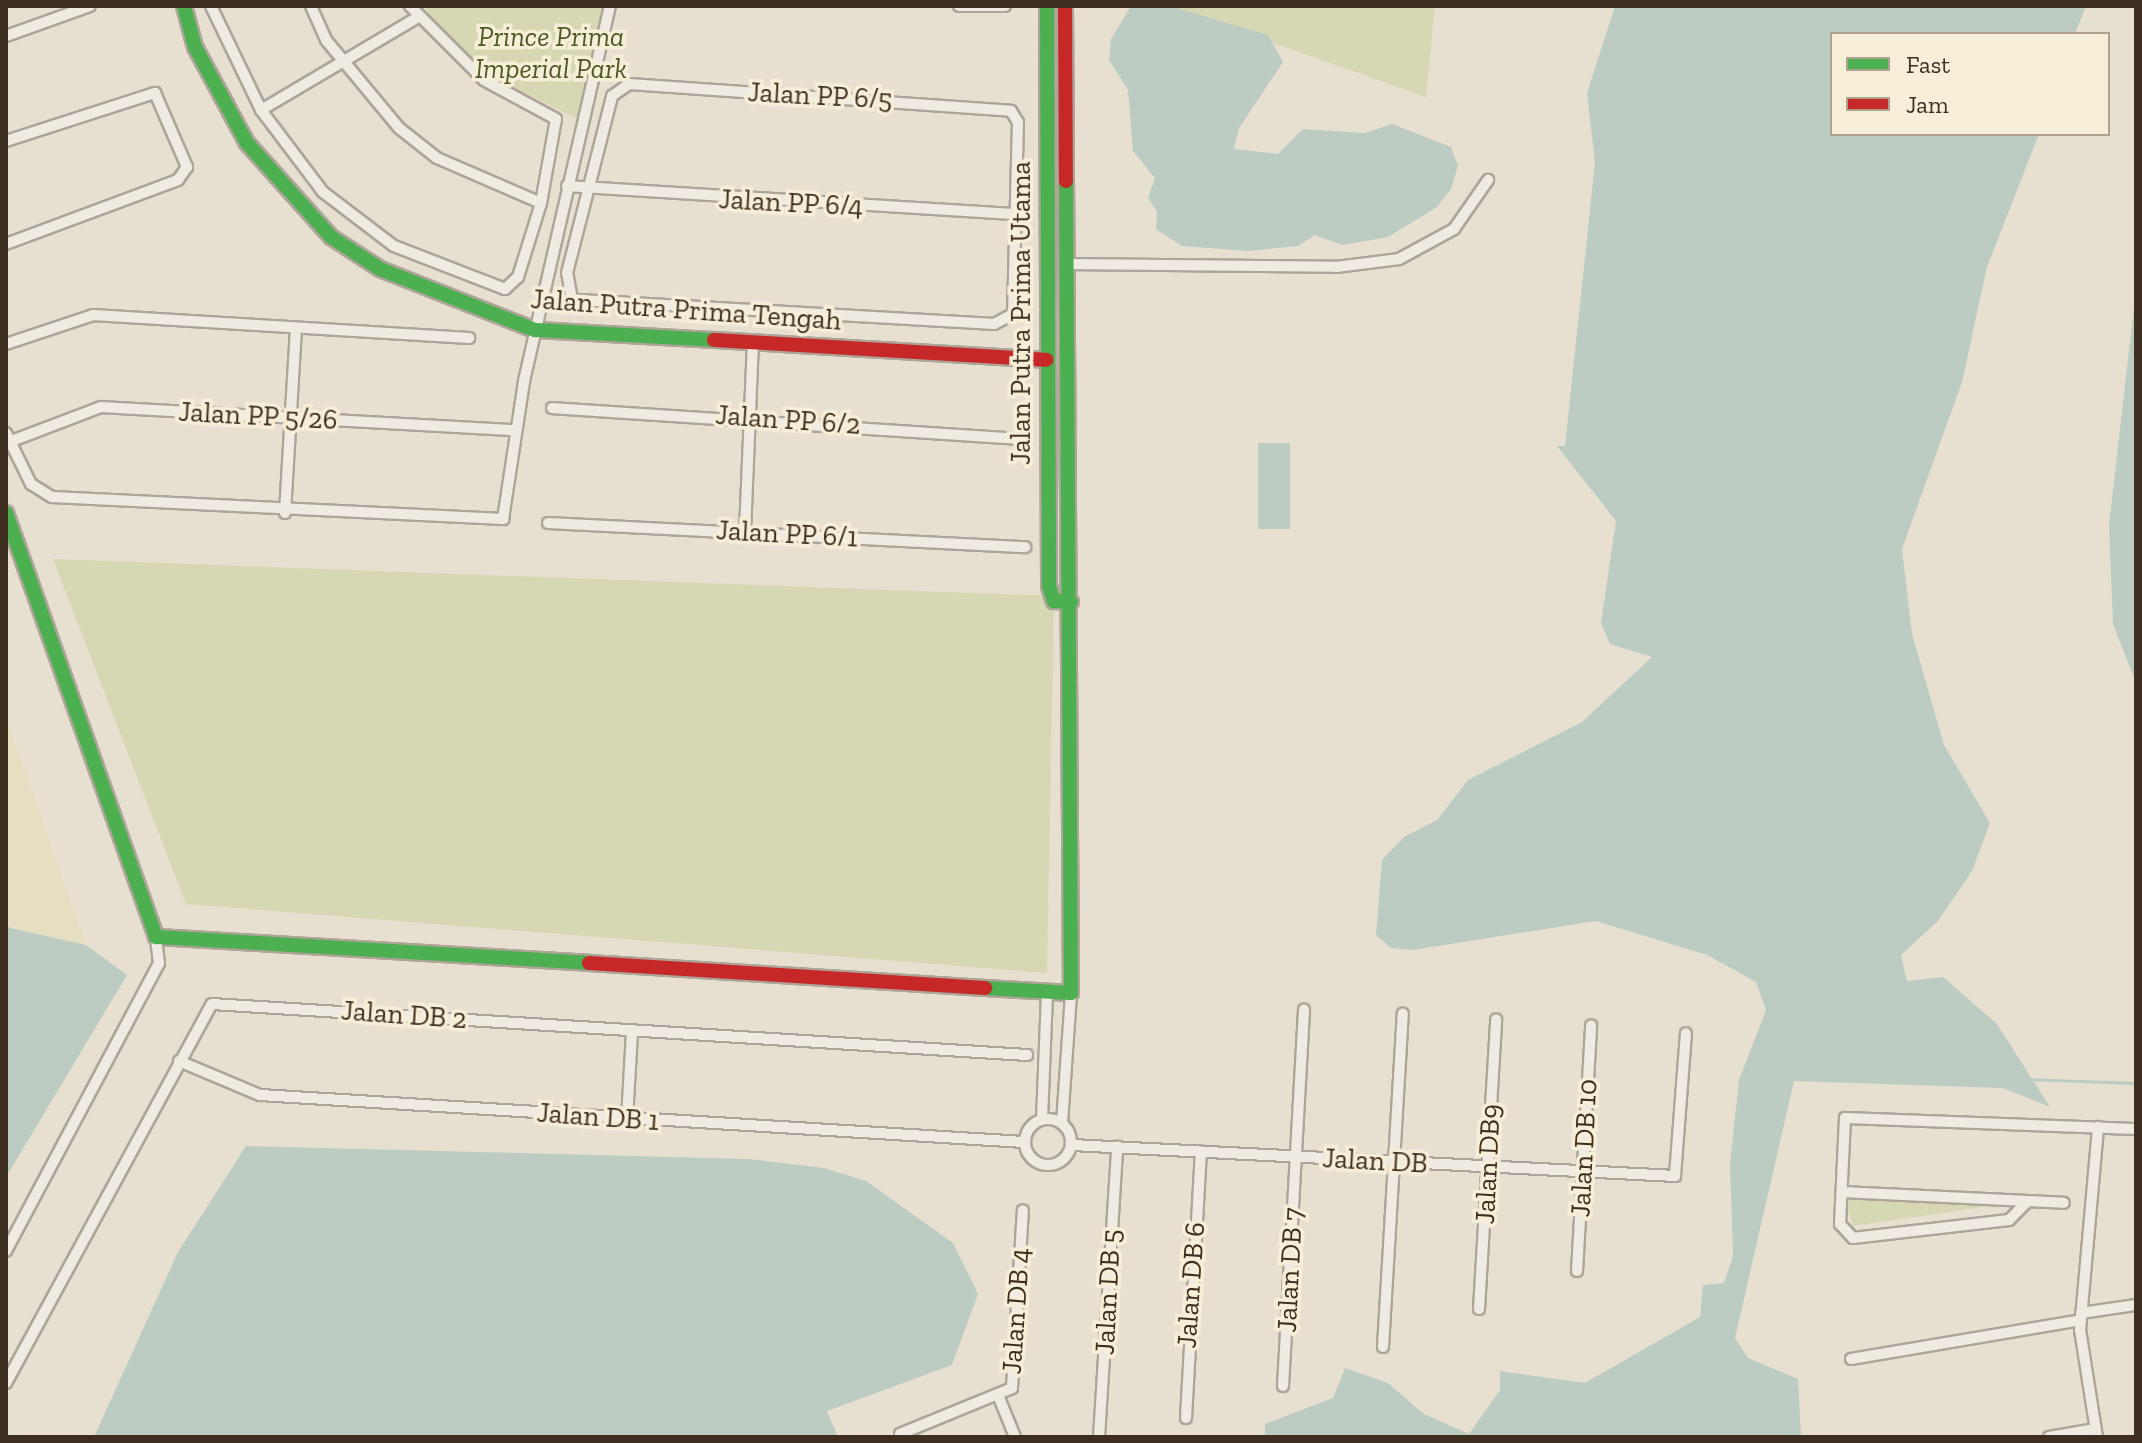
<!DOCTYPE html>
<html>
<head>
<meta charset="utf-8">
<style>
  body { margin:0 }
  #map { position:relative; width:2142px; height:1443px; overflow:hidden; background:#e7e0d1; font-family:"Zilla Slab",serif }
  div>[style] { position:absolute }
  .farmland>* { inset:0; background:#e6dfc2 }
  .green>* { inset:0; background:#d6d7b3 }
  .water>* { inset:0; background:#bcccc2; transform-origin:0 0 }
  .stream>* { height:3px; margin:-1.5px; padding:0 1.5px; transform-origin:1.5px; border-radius:1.5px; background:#bcccc2 }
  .roads { filter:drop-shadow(2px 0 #ada599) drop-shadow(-2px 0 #ada599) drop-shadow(0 2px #ada599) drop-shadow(0 -2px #ada599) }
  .street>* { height:10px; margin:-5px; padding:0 5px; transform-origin:5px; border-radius:5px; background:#efebe3 }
  .street>.ring { margin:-5px; padding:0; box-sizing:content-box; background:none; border:10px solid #efebe3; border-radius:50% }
  .fast>* { height:14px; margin:-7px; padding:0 7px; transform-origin:7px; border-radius:7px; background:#4caf50 }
  .jam>* { height:14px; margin:-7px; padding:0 7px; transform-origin:7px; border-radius:7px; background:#c62828 }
  span { translate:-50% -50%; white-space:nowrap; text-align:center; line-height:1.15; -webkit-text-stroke:7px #f7eed8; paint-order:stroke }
  .park-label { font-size:28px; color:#4d5a26; font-style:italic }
  .street-label { font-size:28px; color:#3d2e20 }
  .frame { position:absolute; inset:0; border:8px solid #3d2e20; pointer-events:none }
  .legend { position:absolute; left:1830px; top:32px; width:280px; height:104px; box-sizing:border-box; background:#f7eed8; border:2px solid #ada18e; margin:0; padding:10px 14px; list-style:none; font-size:24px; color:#3d2e20 }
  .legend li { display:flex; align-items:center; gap:16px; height:40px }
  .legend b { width:40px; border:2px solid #ada18e }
</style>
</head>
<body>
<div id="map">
  <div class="farmland">
    <i style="clip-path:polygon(6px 717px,86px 945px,6px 927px)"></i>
  </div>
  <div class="green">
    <i style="clip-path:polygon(426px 6px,606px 6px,580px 120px,494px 78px,431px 21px)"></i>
    <i style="clip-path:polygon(1169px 6px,1435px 6px,1426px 97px)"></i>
    <i style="clip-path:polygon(53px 559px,1054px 596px,1047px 973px,186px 904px)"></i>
    <i style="clip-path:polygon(1855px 1197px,1991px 1206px,1853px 1226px,1846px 1205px)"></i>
  </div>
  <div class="water">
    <i style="clip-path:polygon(1131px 6px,1170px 6px,1268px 35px,1283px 62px,1239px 128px,1234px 149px,1278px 154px,1303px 129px,1365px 133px,1392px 124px,1451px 147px,1458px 166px,1451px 189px,1437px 207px,1388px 237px,1342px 245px,1315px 235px,1298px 246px,1248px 251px,1182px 246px,1156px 229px,1157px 212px,1148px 198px,1155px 178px,1133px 151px,1128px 90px,1109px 60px,1111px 39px)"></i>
    <i style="clip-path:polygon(1615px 6px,2086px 6px,2075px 34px,1832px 34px,1832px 134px,2039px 134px,1987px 267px,1962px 382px,1902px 549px,1912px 634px,1944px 745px,1990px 823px,1972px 871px,1938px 921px,1901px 955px,1907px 981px,1943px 977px,1997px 1024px,2050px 1107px,2003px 1088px,1794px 1081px,1735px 1338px,1748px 1358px,1798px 1379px,1801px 1437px,1265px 1437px,1265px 1424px,1333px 1398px,1345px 1368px,1388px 1383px,1424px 1414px,1469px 1434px,1500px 1390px,1500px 1371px,1585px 1383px,1700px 1317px,1703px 1285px,1724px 1283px,1733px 1256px,1730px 1164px,1739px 1080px,1766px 1010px,1756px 982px,1707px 955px,1596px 921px,1413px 950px,1391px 948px,1376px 935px,1382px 860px,1404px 837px,1437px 820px,1468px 780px,1582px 722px,1652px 657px,1610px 644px,1601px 623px,1616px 521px,1557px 446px,1565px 446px,1595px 162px,1587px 93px)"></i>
    <i style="clip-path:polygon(2136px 290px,2136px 683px,2113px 624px,2109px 525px)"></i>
    <i style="left:1258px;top:443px;width:32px;height:86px"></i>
    <i style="clip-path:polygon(6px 927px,86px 945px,127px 975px,6px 1177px)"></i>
    <i style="clip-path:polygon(246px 1146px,750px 1159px,824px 1168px,866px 1181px,953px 1243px,978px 1294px,952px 1365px,827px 1411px,838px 1437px,94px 1437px,178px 1252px)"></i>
  </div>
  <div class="stream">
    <i style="left:2028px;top:1079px;width:108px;rotate:2.1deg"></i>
  </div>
  <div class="roads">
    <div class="street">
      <i style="left:211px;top:6px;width:115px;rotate:64.3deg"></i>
      <i style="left:261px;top:110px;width:103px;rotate:52.9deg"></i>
      <i style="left:323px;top:192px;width:89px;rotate:37.3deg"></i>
      <i style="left:394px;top:246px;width:119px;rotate:21.2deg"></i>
      <i style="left:505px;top:289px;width:18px;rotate:-43deg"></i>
      <i style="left:518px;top:277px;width:77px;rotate:-72.7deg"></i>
      <i style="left:541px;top:203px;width:85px;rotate:-79.9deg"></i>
      <i style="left:556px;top:119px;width:82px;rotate:-151.6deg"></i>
      <i style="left:484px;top:80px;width:105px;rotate:-135deg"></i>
      <i style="left:311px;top:6px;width:37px;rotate:66deg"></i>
      <i style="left:326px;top:40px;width:114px;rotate:50.3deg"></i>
      <i style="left:399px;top:128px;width:48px;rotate:38.3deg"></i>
      <i style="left:437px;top:158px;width:113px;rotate:23.4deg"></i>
      <i style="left:959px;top:6px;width:46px"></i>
      <i style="left:6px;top:36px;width:89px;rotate:-19.7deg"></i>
      <i style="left:629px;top:84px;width:383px;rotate:4deg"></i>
      <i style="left:1011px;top:111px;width:13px;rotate:58deg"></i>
      <i style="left:1018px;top:122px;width:192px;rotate:91.5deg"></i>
      <i style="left:1013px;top:314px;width:21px;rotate:152deg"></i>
      <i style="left:994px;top:324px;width:423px;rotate:-176.7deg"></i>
      <i style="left:572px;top:300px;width:27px;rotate:-100deg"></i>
      <i style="left:567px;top:273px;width:183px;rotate:-75.7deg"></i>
      <i style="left:612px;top:96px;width:21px;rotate:-35deg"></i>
      <i style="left:261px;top:110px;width:179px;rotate:-30.6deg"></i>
      <i style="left:6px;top:141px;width:157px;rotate:-17.9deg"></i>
      <i style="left:155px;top:93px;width:81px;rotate:66.6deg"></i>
      <i style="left:187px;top:167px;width:16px;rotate:125deg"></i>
      <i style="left:178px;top:180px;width:184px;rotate:159.6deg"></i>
      <i style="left:567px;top:186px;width:450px;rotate:3.6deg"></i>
      <i style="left:1066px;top:264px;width:270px;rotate:0.6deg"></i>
      <i style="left:1336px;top:267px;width:64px;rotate:-7.2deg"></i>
      <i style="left:1399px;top:259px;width:63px;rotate:-28.6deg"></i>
      <i style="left:1454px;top:229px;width:60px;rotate:-55.2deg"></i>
      <i style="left:6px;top:344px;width:92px;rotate:-18.4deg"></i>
      <i style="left:93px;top:315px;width:377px;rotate:3.5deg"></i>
      <i style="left:552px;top:408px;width:472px;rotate:3.8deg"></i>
      <i style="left:6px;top:433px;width:57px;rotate:63.9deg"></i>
      <i style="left:31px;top:484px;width:25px;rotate:32deg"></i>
      <i style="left:52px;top:497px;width:452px;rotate:2.8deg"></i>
      <i style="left:503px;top:519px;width:140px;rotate:-81.3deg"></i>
      <i style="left:524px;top:381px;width:385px;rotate:-77.1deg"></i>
      <i style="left:9px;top:442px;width:98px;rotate:-20.8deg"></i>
      <i style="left:101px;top:407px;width:414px;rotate:3.2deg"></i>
      <i style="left:285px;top:513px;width:184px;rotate:-86.6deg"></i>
      <i style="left:548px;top:523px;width:478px;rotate:2.9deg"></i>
      <i style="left:745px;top:532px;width:190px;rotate:-87.6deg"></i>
      <i style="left:179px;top:1061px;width:88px;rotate:22.8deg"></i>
      <i style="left:260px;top:1095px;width:765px;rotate:3.52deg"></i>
      <i class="ring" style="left:1025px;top:1119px;width:36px;height:36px"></i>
      <i style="left:627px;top:1119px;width:88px;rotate:-86.7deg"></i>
      <i style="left:1042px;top:1119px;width:127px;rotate:-87.7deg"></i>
      <i style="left:1062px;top:1123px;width:130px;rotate:-86deg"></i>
      <i style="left:1072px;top:1145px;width:604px;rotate:2.94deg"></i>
      <i style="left:1675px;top:1176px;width:143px;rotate:-85.6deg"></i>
      <i style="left:1842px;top:1192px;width:222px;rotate:2.8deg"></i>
      <i style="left:2028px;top:1201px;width:27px;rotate:135deg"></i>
      <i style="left:2009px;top:1220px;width:157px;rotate:173.4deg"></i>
      <i style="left:1853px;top:1238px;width:19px;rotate:-133deg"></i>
      <i style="left:1840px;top:1224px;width:106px;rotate:-87.3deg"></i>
      <i style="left:1845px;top:1118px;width:291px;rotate:2.2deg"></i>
      <i style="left:6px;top:1251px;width:326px;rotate:-62deg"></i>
      <i style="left:159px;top:963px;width:26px;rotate:-97deg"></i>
      <i style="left:1577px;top:1271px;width:246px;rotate:-86.7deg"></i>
      <i style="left:1479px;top:1309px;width:290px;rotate:-86.6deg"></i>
      <i style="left:2081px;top:1313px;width:56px;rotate:-8.3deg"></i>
      <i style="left:1383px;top:1347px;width:334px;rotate:-86.6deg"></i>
      <i style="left:1851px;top:1359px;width:233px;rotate:-9.6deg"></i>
      <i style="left:6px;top:1383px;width:431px;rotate:-61.5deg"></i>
      <i style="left:212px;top:1004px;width:817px;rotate:3.58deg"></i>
      <i style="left:1283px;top:1386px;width:377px;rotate:-86.8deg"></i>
      <i style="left:998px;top:1395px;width:45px;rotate:68deg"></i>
      <i style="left:1186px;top:1418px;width:267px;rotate:-86.8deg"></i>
      <i style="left:900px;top:1434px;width:121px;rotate:-22.3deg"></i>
      <i style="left:1012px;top:1388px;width:178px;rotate:-86.5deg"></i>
      <i style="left:1099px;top:1437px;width:291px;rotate:-86.4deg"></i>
      <i style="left:2049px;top:1437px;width:47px;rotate:-9.9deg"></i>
      <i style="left:2097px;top:1437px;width:108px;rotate:-99deg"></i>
      <i style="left:2080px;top:1330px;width:204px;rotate:-84.9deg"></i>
    </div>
    <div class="fast">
      <i style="left:184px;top:6px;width:42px;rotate:75deg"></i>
      <i style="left:195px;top:47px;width:109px;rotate:61.6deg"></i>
      <i style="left:247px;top:143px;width:126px;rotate:48.2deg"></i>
      <i style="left:331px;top:237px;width:59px;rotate:33.1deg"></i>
      <i style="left:380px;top:269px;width:167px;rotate:21.5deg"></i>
      <i style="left:535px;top:330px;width:179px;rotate:3.2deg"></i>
      <i style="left:1047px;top:6px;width:580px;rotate:89.8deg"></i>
      <i style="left:1049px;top:586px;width:16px;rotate:72deg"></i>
      <i style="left:1054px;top:601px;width:17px;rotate:3deg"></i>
      <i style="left:6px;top:513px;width:450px;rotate:70.5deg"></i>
      <i style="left:156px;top:937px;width:434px;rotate:3.4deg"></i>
      <i style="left:985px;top:988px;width:86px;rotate:3.3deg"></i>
      <i style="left:1071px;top:993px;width:812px;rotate:-90.35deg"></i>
    </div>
    <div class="jam">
      <i style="left:1065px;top:6px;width:175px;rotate:89.7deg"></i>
      <i style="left:714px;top:340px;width:333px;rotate:3.4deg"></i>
      <i style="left:589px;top:963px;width:397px;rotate:3.6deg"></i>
    </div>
  </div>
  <div class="park-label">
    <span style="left:551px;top:53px">Prince Prima<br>Imperial Park</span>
  </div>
  <div class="street-label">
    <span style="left:820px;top:96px;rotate:3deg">Jalan PP 6/5</span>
    <span style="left:791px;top:203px;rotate:3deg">Jalan PP 6/4</span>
    <span style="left:686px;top:310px;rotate:4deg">Jalan Putra Prima Tengah</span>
    <span style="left:1021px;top:313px;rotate:-90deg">Jalan Putra Prima Utama</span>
    <span style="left:258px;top:416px;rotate:3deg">Jalan PP 5/26</span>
    <span style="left:788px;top:420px;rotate:4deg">Jalan PP 6/2</span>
    <span style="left:787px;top:534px;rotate:3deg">Jalan PP 6/1</span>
    <span style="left:404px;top:1015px;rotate:4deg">Jalan DB 2</span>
    <span style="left:598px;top:1117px;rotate:4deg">Jalan DB 1</span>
    <span style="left:1584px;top:1148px;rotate:-87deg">Jalan DB 10</span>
    <span style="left:1375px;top:1161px;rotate:3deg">Jalan DB</span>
    <span style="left:1488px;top:1164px;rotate:-87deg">Jalan DB9</span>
    <span style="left:1290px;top:1270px;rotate:-87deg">Jalan DB 7</span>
    <span style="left:1191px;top:1285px;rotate:-86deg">Jalan DB 6</span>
    <span style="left:1108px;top:1292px;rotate:-87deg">Jalan DB 5</span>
    <span style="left:1016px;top:1311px;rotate:-86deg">Jalan DB 4</span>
  </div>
  <div class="frame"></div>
  <ul class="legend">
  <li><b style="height:10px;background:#4caf50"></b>Fast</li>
  <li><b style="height:10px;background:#c62828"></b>Jam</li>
  </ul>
</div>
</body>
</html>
